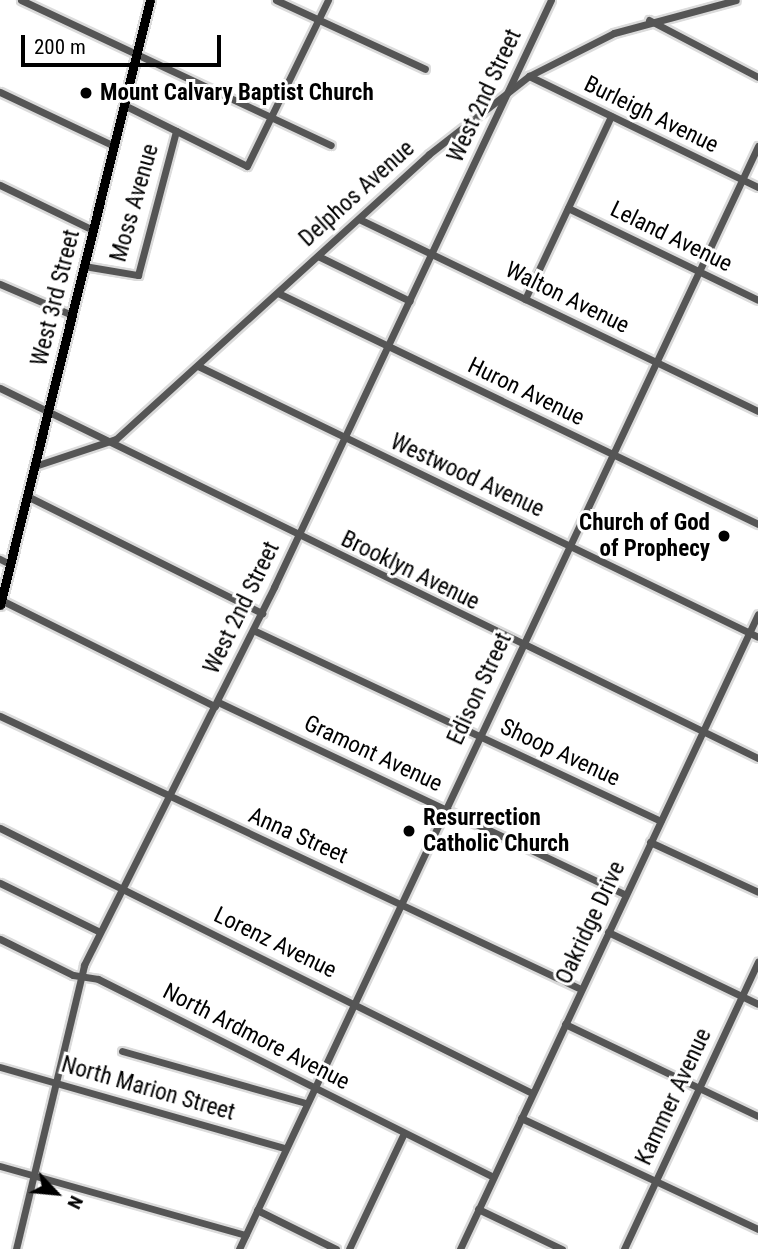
<!DOCTYPE html>
<html>
<head>
<meta charset="utf-8">
<style>
  body { margin:0 }
  #map { position:relative; width:758px; height:1249px; overflow:hidden; background:#fff; font-family:"Roboto Condensed",sans-serif }
  div>[style] { position:absolute }
  .roads { filter:drop-shadow(2px 0 #dbdbdb) drop-shadow(-2px 0 #dbdbdb) drop-shadow(0 2px #dbdbdb) drop-shadow(0 -2px #dbdbdb) }
  .minor>* { height:7px; margin:-3.5px; padding:0 3.5px; transform-origin:3.5px; border-radius:3.5px; background:#555 }
  .major>* { height:9px; margin:-4.5px; padding:0 4.5px; transform-origin:4.5px; border-radius:4.5px; background:#000 }
  .dots>* { width:19px; height:19px; translate:-50% -50%; box-sizing:border-box; border:4px solid #fff; border-radius:50% }
  span { translate:-50% -50%; white-space:nowrap; text-align:center; line-height:1.15; -webkit-text-stroke:6px #fff; paint-order:stroke }
  .poi-label { font-size:23px; color:#000; font-weight:700 }
  .left { translate:0 -50%; text-align:left }
  .right { translate:-100% -50%; text-align:right }
  .street-label { font-size:23px; color:#000 }
  .north { position:absolute; left:21px; top:1158px; width:70px; height:70px; -webkit-text-stroke:5px #fff; paint-order:stroke; rotate:116deg; font-size:19px; font-weight:700; line-height:28px; text-align:center; color:#000 }
  .north::after { content:''; display:block; margin:auto; width:24px; height:32px; background:#000; clip-path:polygon(50% 0,100% 100%,50% 72%,0 100%) }
  .scale { position:absolute; left:21px; top:35px; width:200px; height:32px; box-sizing:border-box; border:4px solid #000; border-top:0; padding-left:9px; font-size:21px; line-height:24px; white-space:nowrap; color:#000; -webkit-text-stroke:5px #fff; paint-order:stroke }
</style>
</head>
<body>
<div id="map">
  <div class="roads">
    <div class="minor">
      <i style="left:21px;top:0;width:342px;rotate:25.1deg"></i>
      <i style="left:276px;top:0;width:164px;rotate:24.8deg"></i>
      <i style="left:649px;top:20px;width:123px;rotate:27.6deg"></i>
      <i style="left:529px;top:76px;width:254px;rotate:25.9deg"></i>
      <i style="left:0;top:92px;width:126px;rotate:25.3deg"></i>
      <i style="left:124px;top:105px;width:137px;rotate:26.4deg"></i>
      <i style="left:247px;top:166px;width:185px;rotate:-64deg"></i>
      <i style="left:0;top:185px;width:103px;rotate:25.8deg"></i>
      <i style="left:568px;top:208px;width:211px;rotate:25.8deg"></i>
      <i style="left:359px;top:219px;width:443px;rotate:25.7deg"></i>
      <i style="left:318px;top:256px;width:102px;rotate:26.1deg"></i>
      <i style="left:84px;top:266px;width:55px;rotate:9.5deg"></i>
      <i style="left:138px;top:275px;width:149px;rotate:-75.2deg"></i>
      <i style="left:0;top:284px;width:78px;rotate:23.3deg"></i>
      <i style="left:278px;top:293px;width:533px;rotate:25.7deg"></i>
      <i style="left:525px;top:299px;width:202px;rotate:-64.8deg"></i>
      <i style="left:198px;top:366px;width:622px;rotate:25.82deg"></i>
      <i style="left:0;top:388px;width:843px;rotate:26.02deg"></i>
      <i style="left:35px;top:466px;width:85px;rotate:-18.4deg"></i>
      <i style="left:116px;top:439px;width:423px;rotate:-42.3deg"></i>
      <i style="left:429px;top:154px;width:127px;rotate:-38deg"></i>
      <i style="left:529px;top:76px;width:95px;rotate:-26.8deg"></i>
      <i style="left:614px;top:33px;width:126px;rotate:-15.1deg"></i>
      <i style="left:27px;top:496px;width:263px;rotate:26.5deg"></i>
      <i style="left:0;top:559px;width:11px;rotate:27deg"></i>
      <i style="left:1px;top:600px;width:239px;rotate:26.4deg"></i>
      <i style="left:253px;top:630px;width:450px;rotate:25.1deg"></i>
      <i style="left:218px;top:702px;width:450px;rotate:25.3deg"></i>
      <i style="left:0;top:716px;width:642px;rotate:25.17deg"></i>
      <i style="left:0;top:828px;width:594px;rotate:26.48deg"></i>
      <i style="left:650px;top:842px;width:119px;rotate:24.8deg"></i>
      <i style="left:0;top:883px;width:111px;rotate:26.1deg"></i>
      <i style="left:608px;top:932px;width:166px;rotate:25.6deg"></i>
      <i style="left:0;top:939px;width:81px;rotate:26.3deg"></i>
      <i style="left:73px;top:975px;width:25px;rotate:9deg"></i>
      <i style="left:98px;top:979px;width:442px;rotate:26.6deg"></i>
      <i style="left:565px;top:1024px;width:214px;rotate:25.5deg"></i>
      <i style="left:122px;top:1051px;width:191px;rotate:15.8deg"></i>
      <i style="left:0;top:1067px;width:296px;rotate:15.9deg"></i>
      <i style="left:521px;top:1118px;width:262px;rotate:25.1deg"></i>
      <i style="left:0;top:1166px;width:255px;rotate:15.7deg"></i>
      <i style="left:478px;top:1209px;width:93px;rotate:25.5deg"></i>
      <i style="left:257px;top:1210px;width:88px;rotate:26.3deg"></i>
      <i style="left:16px;top:1249px;width:292px;rotate:-76.5deg"></i>
      <i style="left:84px;top:965px;width:423px;rotate:-63.3deg"></i>
      <i style="left:274px;top:587px;width:649px;rotate:-64.74deg"></i>
      <i style="left:239px;top:1249px;width:1219px;rotate:-64.8deg"></i>
      <i style="left:349px;top:1249px;width:128px;rotate:-64.6deg"></i>
      <i style="left:460px;top:1249px;width:701px;rotate:-64.86deg"></i>
      <i style="left:624px;top:1249px;width:317px;rotate:-65deg"></i>
    </div>
    <div class="major">
      <i style="left:0;top:605px;width:623px;rotate:-76.08deg"></i>
    </div>
  </div>
  <div class="dots">
    <i style="left:86px;top:93px;background:#000"></i>
    <i style="left:724px;top:536px;background:#000"></i>
    <i style="left:409px;top:831px;background:#000"></i>
  </div>
  <div class="poi-label">
    <span class="left" style="left:100px;top:93px">Mount Calvary Baptist Church</span>
    <span class="right" style="left:710px;top:536px">Church of God<br>of Prophecy</span>
    <span class="left" style="left:423px;top:831px">Resurrection<br>Catholic Church</span>
  </div>
  <div class="street-label">
    <span style="left:485px;top:96px;rotate:-65deg">West 2nd Street</span>
    <span style="left:651px;top:115px;rotate:26deg">Burleigh Avenue</span>
    <span style="left:357px;top:194px;rotate:-42deg">Delphos Avenue</span>
    <span style="left:135px;top:203px;rotate:-74deg">Moss Avenue</span>
    <span style="left:671px;top:237px;rotate:26deg">Leland Avenue</span>
    <span style="left:56px;top:298px;rotate:-76deg">West 3rd Street</span>
    <span style="left:567px;top:298px;rotate:26deg">Walton Avenue</span>
    <span style="left:526px;top:392px;rotate:26deg">Huron Avenue</span>
    <span style="left:467px;top:476px;rotate:25deg">Westwood Avenue</span>
    <span style="left:410px;top:571px;rotate:26deg">Brooklyn Avenue</span>
    <span style="left:242px;top:608px;rotate:-64deg">West 2nd Street</span>
    <span style="left:480px;top:689px;rotate:-65deg">Edison Street</span>
    <span style="left:560px;top:753px;rotate:25deg">Shoop Avenue</span>
    <span style="left:373px;top:754px;rotate:25deg">Gramont Avenue</span>
    <span style="left:298px;top:836px;rotate:24deg">Anna Street</span>
    <span style="left:591px;top:923px;rotate:-65deg">Oakridge Drive</span>
    <span style="left:275px;top:943px;rotate:26deg">Lorenz Avenue</span>
    <span style="left:256px;top:1037px;rotate:27deg">North Ardmore Avenue</span>
    <span style="left:148px;top:1089px;rotate:16deg">North Marion Street</span>
    <span style="left:674px;top:1097px;rotate:-65deg">Kammer Avenue</span>
  </div>
  <div class="north">N</div>
  <div class="scale">200 m</div>
</div>
</body>
</html>
